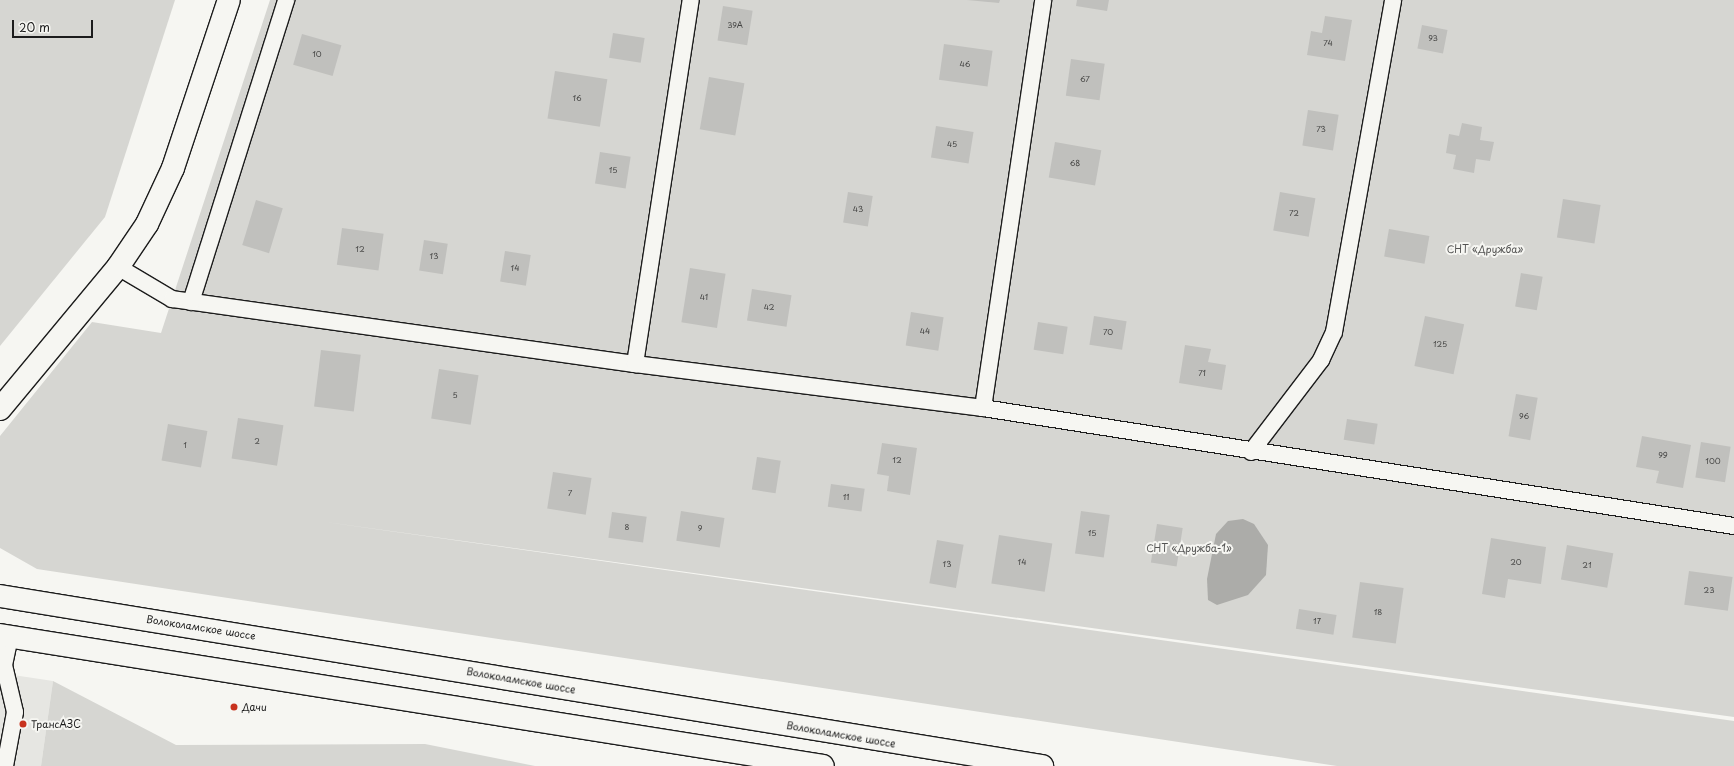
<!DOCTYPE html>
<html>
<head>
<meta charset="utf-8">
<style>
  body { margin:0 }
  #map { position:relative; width:1734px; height:766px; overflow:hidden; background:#f6f6f2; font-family:"Playpen Sans",sans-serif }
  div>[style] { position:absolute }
  .built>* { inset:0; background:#e6e6e2 }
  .green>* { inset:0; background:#d6d6d2 }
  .water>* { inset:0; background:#acaca9 }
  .building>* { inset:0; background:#c0c0bd; transform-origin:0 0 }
  .roads { filter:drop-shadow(1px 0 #1c1c1c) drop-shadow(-1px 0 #1c1c1c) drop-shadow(0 1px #1c1c1c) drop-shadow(0 -1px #1c1c1c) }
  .service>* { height:16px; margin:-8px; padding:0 8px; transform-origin:8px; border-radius:8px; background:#f6f6f2 }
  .minor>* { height:22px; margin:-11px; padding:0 11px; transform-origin:11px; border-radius:11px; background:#f6f6f2 }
  .primary>* { height:22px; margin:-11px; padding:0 11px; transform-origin:11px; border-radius:11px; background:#f6f6f2 }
  .dots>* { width:11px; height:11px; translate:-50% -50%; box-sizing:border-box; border:2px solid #f6f6f2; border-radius:50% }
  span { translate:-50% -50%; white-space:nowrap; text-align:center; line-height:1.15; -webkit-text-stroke:4px #f6f6f2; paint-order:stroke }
  .number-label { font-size:8px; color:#454544 }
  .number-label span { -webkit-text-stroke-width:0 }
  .park-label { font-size:10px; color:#545453 }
  .street-label { font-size:10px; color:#1c1c1c }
  .poi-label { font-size:10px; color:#1c1c1c }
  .left { translate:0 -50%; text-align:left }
  .scale { position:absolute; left:12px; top:20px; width:81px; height:18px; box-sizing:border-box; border:2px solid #1c1c1c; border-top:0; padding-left:5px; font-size:12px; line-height:14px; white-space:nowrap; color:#1c1c1c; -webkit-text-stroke:3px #f6f6f2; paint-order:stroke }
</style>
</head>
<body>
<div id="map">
  <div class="built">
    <i style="clip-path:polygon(0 673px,53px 681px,41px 766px,0 766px)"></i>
  </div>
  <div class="green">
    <i style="clip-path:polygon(0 0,175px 0,105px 217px,0 346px)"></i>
    <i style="clip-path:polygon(270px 0,1734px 0,1734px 717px,318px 521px,1734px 721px,1734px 766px,1337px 766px,37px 569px,0 548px,0 436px,92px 322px,161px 333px)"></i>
    <i style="clip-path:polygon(53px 681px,176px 745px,425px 744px,535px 766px,41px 766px)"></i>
  </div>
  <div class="water">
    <i style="clip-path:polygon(1243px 519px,1254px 524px,1268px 545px,1266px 575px,1248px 595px,1217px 605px,1208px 600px,1207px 579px,1216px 534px,1228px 521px)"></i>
  </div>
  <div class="building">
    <i style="clip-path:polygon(967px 0,1000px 0,999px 3px)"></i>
    <i style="clip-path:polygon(1077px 0,1109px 0,1107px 11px,1076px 6px)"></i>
    <i style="left:723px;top:6px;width:30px;height:35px;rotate:9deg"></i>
    <i style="clip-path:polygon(1325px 16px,1352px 20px,1345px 61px,1307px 55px,1311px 31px,1322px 33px)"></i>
    <i style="left:1422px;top:25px;width:26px;height:24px;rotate:11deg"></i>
    <i style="left:613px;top:33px;width:32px;height:25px;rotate:9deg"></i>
    <i style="left:302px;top:34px;width:41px;height:32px;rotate:16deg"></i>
    <i style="left:944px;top:44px;width:49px;height:36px;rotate:8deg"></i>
    <i style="left:1071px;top:59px;width:34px;height:37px;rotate:8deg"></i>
    <i style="left:555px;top:71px;width:53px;height:48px;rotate:9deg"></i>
    <i style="left:709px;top:77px;width:36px;height:53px;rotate:10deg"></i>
    <i style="left:1308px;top:110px;width:31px;height:36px;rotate:9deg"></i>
    <i style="clip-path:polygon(1462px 123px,1482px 127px,1480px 140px,1494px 142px,1490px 161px,1476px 159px,1474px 173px,1453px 169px,1456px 155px,1446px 153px,1449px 134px,1459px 136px)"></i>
    <i style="left:936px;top:126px;width:38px;height:32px;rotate:9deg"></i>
    <i style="left:1055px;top:142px;width:47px;height:36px;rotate:10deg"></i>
    <i style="left:600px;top:152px;width:31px;height:32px;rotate:9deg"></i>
    <i style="left:848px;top:192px;width:25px;height:31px;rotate:9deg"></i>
    <i style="left:1280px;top:192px;width:36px;height:39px;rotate:10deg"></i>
    <i style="left:1563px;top:199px;width:38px;height:39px;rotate:9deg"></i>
    <i style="left:256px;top:200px;width:28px;height:47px;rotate:17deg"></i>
    <i style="left:342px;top:228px;width:42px;height:37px;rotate:8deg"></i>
    <i style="left:1389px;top:229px;width:41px;height:28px;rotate:10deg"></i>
    <i style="left:424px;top:240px;width:24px;height:31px;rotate:9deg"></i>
    <i style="left:505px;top:251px;width:26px;height:31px;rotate:9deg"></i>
    <i style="left:690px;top:268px;width:36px;height:55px;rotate:9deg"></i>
    <i style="left:1521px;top:273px;width:22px;height:34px;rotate:10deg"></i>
    <i style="left:752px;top:289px;width:40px;height:32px;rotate:9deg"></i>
    <i style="left:911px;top:312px;width:33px;height:34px;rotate:9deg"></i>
    <i style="left:1094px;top:316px;width:33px;height:29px;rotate:9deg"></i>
    <i style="left:1425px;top:316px;width:40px;height:51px;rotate:12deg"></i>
    <i style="left:1038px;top:322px;width:30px;height:28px;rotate:9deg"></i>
    <i style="clip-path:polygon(1185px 345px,1211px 349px,1208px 362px,1226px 365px,1222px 390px,1179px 383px)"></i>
    <i style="left:321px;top:350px;width:40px;height:57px;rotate:7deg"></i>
    <i style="left:439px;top:369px;width:40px;height:50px;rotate:9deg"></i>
    <i style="left:1516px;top:394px;width:22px;height:43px;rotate:10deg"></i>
    <i style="left:238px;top:418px;width:46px;height:41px;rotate:9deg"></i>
    <i style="left:1347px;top:419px;width:31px;height:21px;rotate:9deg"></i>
    <i style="left:168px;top:424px;width:40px;height:37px;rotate:10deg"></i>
    <i style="clip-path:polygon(1642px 436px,1691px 445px,1683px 488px,1656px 483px,1659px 471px,1636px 467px)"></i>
    <i style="left:1701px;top:442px;width:30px;height:36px;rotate:9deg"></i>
    <i style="clip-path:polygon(882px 443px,917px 448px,910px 495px,887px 491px,889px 476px,877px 474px)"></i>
    <i style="left:757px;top:457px;width:24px;height:33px;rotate:9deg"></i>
    <i style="left:553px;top:472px;width:39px;height:37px;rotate:9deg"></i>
    <i style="left:831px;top:484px;width:34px;height:23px;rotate:8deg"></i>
    <i style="left:681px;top:511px;width:44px;height:30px;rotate:9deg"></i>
    <i style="left:1081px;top:511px;width:29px;height:43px;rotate:8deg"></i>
    <i style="left:612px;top:512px;width:35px;height:26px;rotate:8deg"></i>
    <i style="left:1157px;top:524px;width:26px;height:39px;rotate:9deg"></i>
    <i style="left:999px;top:535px;width:54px;height:49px;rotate:9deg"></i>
    <i style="clip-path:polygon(1491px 538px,1546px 547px,1541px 584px,1508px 579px,1505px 598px,1482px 594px)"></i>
    <i style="left:937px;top:540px;width:27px;height:44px;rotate:10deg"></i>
    <i style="left:1567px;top:545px;width:47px;height:35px;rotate:10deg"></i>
    <i style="left:1689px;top:571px;width:44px;height:34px;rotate:8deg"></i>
    <i style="left:1360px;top:582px;width:44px;height:56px;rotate:8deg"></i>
    <i style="left:1299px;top:609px;width:38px;height:20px;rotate:9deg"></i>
  </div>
  <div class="roads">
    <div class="service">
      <i style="left:118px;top:267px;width:63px;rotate:30.7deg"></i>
      <i style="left:172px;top:299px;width:468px;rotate:8deg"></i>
      <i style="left:635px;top:364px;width:351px;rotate:7.2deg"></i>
      <i style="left:983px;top:408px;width:760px;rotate:8.93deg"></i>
      <i style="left:191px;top:302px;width:317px;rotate:-72.5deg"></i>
      <i style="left:635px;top:364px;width:368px;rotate:-81.3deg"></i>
      <i style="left:983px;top:408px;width:412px;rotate:-81.6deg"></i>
      <i style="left:1251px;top:452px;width:116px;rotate:-52.7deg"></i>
      <i style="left:1321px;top:360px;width:31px;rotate:-65deg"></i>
      <i style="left:1334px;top:332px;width:337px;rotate:-79.9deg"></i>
      <i style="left:5px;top:766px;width:55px;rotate:-79.5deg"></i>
      <i style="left:15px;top:712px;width:48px;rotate:-103.2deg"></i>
      <i style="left:4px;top:665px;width:29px;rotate:-78deg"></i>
    </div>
    <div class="minor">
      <i style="left:0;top:409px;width:185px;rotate:-50.3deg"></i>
      <i style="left:118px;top:267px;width:52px;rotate:-56deg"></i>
      <i style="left:147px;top:224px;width:62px;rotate:-65.1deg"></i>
      <i style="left:173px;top:168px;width:177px;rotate:-71.6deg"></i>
    </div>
    <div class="primary">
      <i style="left:0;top:596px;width:1056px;rotate:9.27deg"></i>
      <i style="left:0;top:635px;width:833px;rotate:9.04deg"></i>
    </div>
  </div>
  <div class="dots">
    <i style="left:234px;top:707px;background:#c8321e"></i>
    <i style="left:23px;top:724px;background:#c8321e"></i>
  </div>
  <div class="number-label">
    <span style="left:735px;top:26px">39А</span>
    <span style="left:1433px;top:39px">93</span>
    <span style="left:1328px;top:44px">74</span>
    <span style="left:317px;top:55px">10</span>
    <span style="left:965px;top:65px">46</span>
    <span style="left:1085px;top:80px">67</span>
    <span style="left:577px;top:99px">16</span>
    <span style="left:1321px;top:130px">73</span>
    <span style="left:952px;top:145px">45</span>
    <span style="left:1075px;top:164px">68</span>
    <span style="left:613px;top:171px">15</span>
    <span style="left:858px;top:210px">43</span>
    <span style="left:1294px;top:214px">72</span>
    <span style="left:360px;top:250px">12</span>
    <span style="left:434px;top:257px">13</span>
    <span style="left:515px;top:269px">14</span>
    <span style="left:704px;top:298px">41</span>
    <span style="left:769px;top:308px">42</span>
    <span style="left:925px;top:332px">44</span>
    <span style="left:1108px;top:333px">70</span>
    <span style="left:1440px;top:345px">125</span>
    <span style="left:1202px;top:374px">71</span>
    <span style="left:455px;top:396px">5</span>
    <span style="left:1524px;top:417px">96</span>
    <span style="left:257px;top:442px">2</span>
    <span style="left:185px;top:446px">1</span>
    <span style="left:1663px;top:456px">99</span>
    <span style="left:897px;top:461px">12</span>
    <span style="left:1713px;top:462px">100</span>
    <span style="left:570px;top:494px">7</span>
    <span style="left:846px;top:498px">11</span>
    <span style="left:627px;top:528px">8</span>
    <span style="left:700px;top:529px">9</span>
    <span style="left:1092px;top:534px">15</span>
    <span style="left:1022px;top:563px">14</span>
    <span style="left:1516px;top:563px">20</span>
    <span style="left:947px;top:565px">13</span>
    <span style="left:1587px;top:566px">21</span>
    <span style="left:1709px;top:591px">23</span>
    <span style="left:1378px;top:613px">18</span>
    <span style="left:1317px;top:622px">17</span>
  </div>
  <div class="park-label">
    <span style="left:1485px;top:249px">СНТ «Дружба»</span>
    <span style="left:1189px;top:548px">СНТ «Дружба-1»</span>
  </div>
  <div class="street-label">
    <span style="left:201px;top:627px;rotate:9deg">Волоколамское шоссе</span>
    <span style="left:521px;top:680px;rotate:10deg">Волоколамское шоссе</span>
    <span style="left:841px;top:734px;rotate:10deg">Волоколамское шоссе</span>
  </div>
  <div class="poi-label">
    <span class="left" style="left:242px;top:707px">Дачи</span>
    <span class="left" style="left:31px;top:724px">ТрансАЗС</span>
  </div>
  <div class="scale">20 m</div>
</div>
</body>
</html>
